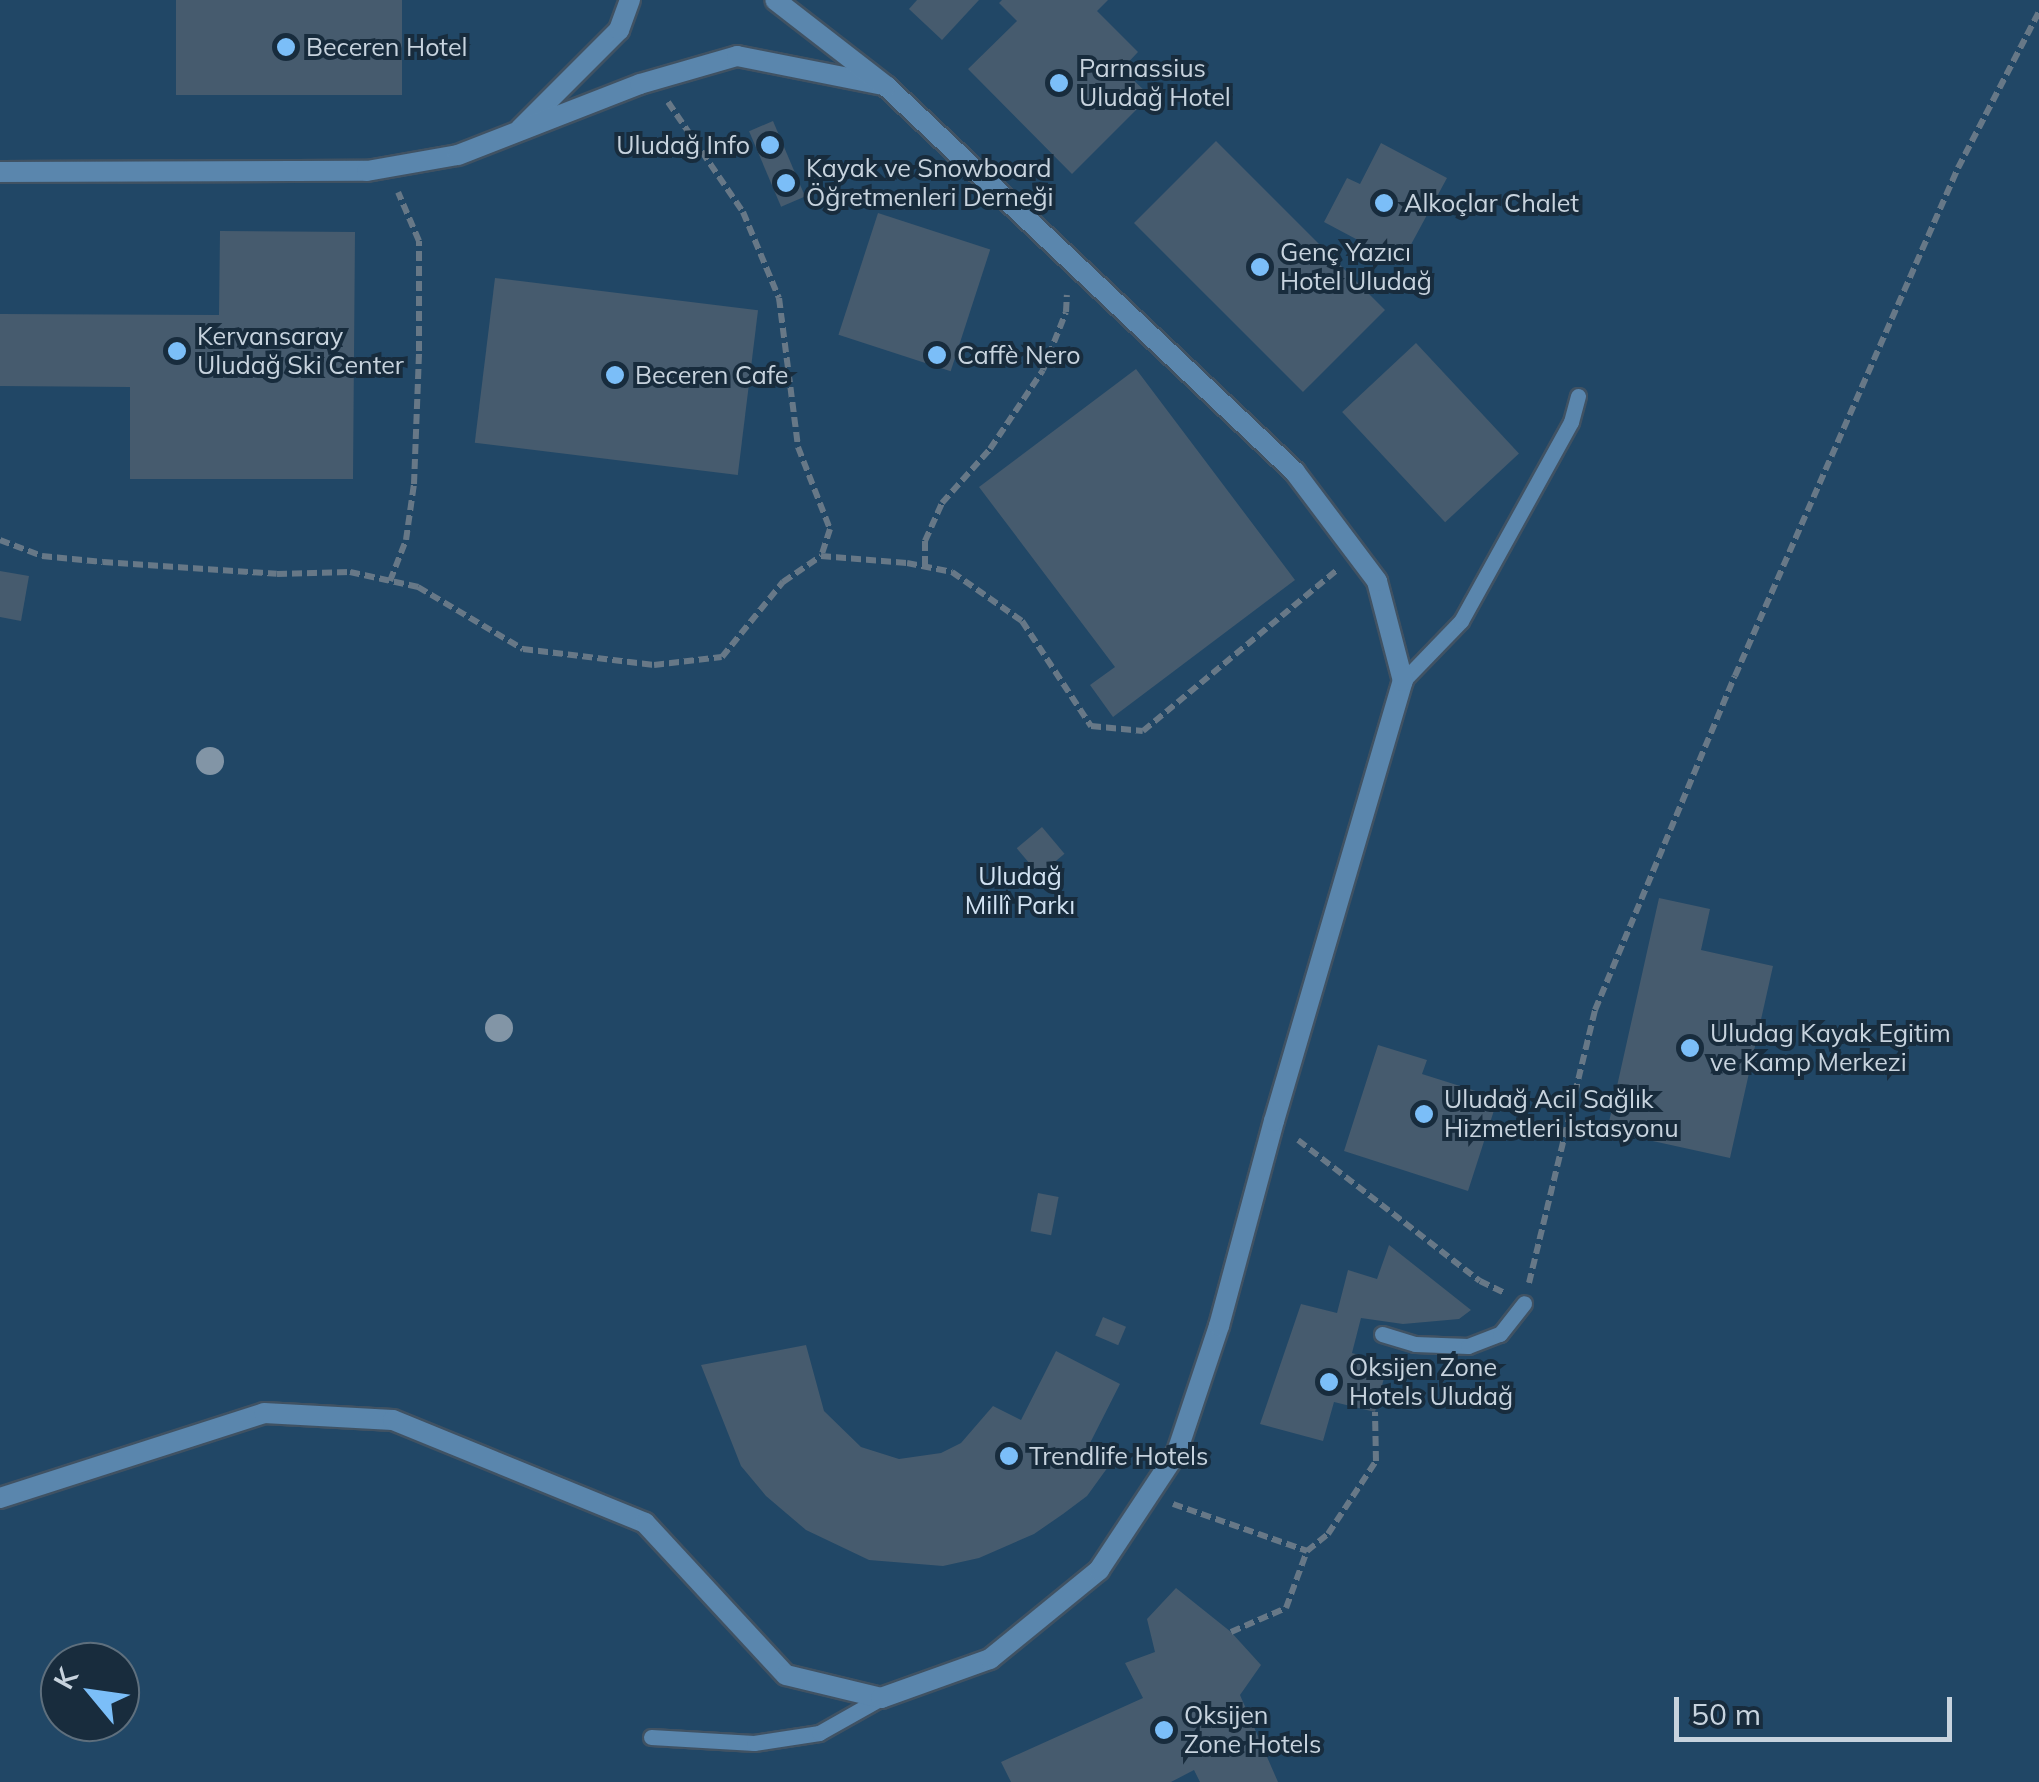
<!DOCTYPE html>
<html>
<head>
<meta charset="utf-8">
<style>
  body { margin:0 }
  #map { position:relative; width:2039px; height:1782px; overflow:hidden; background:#223648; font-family:Mulish,sans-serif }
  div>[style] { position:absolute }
  .green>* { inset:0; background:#214766 }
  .building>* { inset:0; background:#465b6e; transform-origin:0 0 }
  .path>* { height:6px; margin-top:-3px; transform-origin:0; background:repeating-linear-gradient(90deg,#677887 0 10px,transparent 0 15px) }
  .roads { filter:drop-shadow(2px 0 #405263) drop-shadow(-2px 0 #405263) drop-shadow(0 2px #405263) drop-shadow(0 -2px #405263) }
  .service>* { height:15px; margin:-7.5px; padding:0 7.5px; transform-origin:7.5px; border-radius:7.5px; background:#5a86ad }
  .minor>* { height:20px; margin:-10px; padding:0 10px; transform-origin:10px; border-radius:10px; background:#5a86ad }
  .trees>* { width:28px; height:28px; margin:-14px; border-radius:50%; background:#8295a6 }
  .dots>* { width:28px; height:28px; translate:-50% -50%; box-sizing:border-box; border:5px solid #182c3d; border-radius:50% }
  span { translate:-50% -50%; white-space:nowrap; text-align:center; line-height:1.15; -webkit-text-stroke:8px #182c3d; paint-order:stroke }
  .poi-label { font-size:25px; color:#c7d3de }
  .left { translate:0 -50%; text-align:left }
  .right { translate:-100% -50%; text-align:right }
  .park-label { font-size:25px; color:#d1e2f2 }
  .north { position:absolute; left:40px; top:1642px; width:100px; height:100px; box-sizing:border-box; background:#182c3d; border:2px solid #5e6f7d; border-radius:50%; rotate:299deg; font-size:28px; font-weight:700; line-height:40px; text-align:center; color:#c7d3de }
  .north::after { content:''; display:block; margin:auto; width:35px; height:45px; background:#7bbef8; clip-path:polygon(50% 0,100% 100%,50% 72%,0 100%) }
  .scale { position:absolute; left:1674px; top:1697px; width:278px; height:45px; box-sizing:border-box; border:5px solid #c7d3de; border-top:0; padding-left:12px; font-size:30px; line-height:35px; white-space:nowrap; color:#c7d3de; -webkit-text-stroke:8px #182c3d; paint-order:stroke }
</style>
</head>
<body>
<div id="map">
  <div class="green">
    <i style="clip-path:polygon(evenodd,0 0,2039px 0,2039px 1782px,0 1782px,0 0,60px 1662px,120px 1662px,120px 1722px,60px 1722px,60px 1662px)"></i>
  </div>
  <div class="building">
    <i style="left:176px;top:0;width:226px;height:95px"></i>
    <i style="clip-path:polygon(917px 0,979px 0,942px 40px,909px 9px)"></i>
    <i style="clip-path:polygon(1002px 0,1108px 0,1097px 11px,1138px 52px,1122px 69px,1150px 96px,1072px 174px,968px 69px,1017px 21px,999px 3px)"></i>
    <i style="left:773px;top:121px;width:82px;height:26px;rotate:67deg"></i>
    <i style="left:1216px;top:141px;width:239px;height:116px;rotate:45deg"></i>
    <i style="clip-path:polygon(1381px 143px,1447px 178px,1401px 263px,1324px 222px,1347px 178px,1360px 184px)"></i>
    <i style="left:878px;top:213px;width:118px;height:128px;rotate:18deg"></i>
    <i style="clip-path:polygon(220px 231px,355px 232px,353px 479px,130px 479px,130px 387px,0 386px,0 314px,219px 315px)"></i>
    <i style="left:495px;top:278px;width:265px;height:166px;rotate:7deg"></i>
    <i style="left:1416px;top:343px;width:151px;height:101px;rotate:47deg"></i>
    <i style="clip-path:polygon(1136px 369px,1295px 580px,1113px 717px,1090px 685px,1115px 667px,979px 487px)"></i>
    <i style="clip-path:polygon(0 571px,29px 576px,21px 621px,0 617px)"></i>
    <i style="left:1042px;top:827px;width:35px;height:33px;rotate:50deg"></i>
    <i style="clip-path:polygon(1659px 898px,1710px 909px,1701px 950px,1773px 966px,1730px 1158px,1607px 1131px)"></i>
    <i style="clip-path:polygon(1378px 1045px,1427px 1060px,1422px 1074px,1498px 1098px,1468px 1191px,1344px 1151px)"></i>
    <i style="left:1038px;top:1193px;width:21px;height:39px;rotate:11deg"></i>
    <i style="clip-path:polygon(1389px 1245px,1471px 1310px,1459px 1319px,1403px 1324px,1361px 1318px,1352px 1353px,1388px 1363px,1375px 1412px,1334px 1402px,1323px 1441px,1260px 1424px,1301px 1304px,1337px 1313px,1348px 1270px,1377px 1279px)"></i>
    <i style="left:1103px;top:1317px;width:25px;height:20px;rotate:23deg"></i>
    <i style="clip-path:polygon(806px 1345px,824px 1411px,861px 1447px,899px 1459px,941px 1453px,961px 1443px,993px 1406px,1021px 1420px,1056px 1351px,1120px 1384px,1085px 1453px,1108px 1467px,1087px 1496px,1063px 1514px,1034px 1534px,979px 1558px,943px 1566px,869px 1560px,806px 1530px,766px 1496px,741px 1466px,701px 1365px)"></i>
    <i style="clip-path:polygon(1176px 1588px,1231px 1632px,1261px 1665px,1240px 1695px,1278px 1782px,1200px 1782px,1194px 1770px,1171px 1782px,1011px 1782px,1001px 1762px,1143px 1698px,1125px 1663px,1155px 1652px,1147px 1619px)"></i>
  </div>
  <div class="path">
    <i style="left:668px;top:102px;width:133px;rotate:55.7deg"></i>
    <i style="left:743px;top:212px;width:93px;rotate:67.3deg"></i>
    <i style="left:779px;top:298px;width:150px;rotate:82.7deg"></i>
    <i style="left:798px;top:447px;width:88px;rotate:68.7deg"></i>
    <i style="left:830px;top:529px;width:28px;rotate:108deg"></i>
    <i style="left:0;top:540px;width:45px;rotate:20.9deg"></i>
    <i style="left:42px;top:556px;width:61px;rotate:5.6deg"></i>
    <i style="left:103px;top:562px;width:174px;rotate:3.9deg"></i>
    <i style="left:277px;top:574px;width:73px;rotate:-1.6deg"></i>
    <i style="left:350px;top:572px;width:70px;rotate:12.4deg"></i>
    <i style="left:418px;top:587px;width:122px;rotate:30.6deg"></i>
    <i style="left:523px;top:649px;width:132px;rotate:7deg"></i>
    <i style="left:654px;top:665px;width:68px;rotate:-6.7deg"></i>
    <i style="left:722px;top:657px;width:97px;rotate:-50.9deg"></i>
    <i style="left:783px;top:582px;width:46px;rotate:-34.4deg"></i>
    <i style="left:821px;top:556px;width:86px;rotate:4.7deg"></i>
    <i style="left:907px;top:563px;width:46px;rotate:11.3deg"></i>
    <i style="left:952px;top:572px;width:85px;rotate:35deg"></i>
    <i style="left:1022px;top:621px;width:126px;rotate:56.7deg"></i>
    <i style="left:1091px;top:726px;width:52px;rotate:5.5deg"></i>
    <i style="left:1143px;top:731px;width:254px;rotate:-39.7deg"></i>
    <i style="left:925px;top:566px;width:25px;rotate:-90deg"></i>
    <i style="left:925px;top:541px;width:42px;rotate:-65.9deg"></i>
    <i style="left:942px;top:503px;width:72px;rotate:-48.4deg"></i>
    <i style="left:990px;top:449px;width:95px;rotate:-56.1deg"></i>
    <i style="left:1043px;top:370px;width:62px;rotate:-68.4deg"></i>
    <i style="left:1066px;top:312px;width:17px;rotate:-87deg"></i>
    <i style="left:390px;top:581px;width:44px;rotate:-68.7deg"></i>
    <i style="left:406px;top:540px;width:57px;rotate:-81.9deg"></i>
    <i style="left:414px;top:484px;width:133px;rotate:-87.8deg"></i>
    <i style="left:419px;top:351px;width:110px;rotate:-90deg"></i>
    <i style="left:419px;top:241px;width:53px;rotate:-113.2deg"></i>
    <i style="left:1298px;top:1140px;width:230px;rotate:37.8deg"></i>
    <i style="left:1480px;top:1281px;width:28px;rotate:26deg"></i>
    <i style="left:1529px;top:1283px;width:281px;rotate:-76.4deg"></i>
    <i style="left:1595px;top:1010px;width:362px;rotate:-67.3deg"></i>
    <i style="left:1735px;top:676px;width:555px;rotate:-66.3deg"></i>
    <i style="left:1958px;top:168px;width:176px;rotate:-62.6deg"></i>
    <i style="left:1173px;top:1504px;width:142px;rotate:19.3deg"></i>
    <i style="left:1307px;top:1551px;width:27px;rotate:-39deg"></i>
    <i style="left:1328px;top:1534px;width:87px;rotate:-56.7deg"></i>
    <i style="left:1376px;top:1461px;width:49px;rotate:-91.2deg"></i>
    <i style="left:1231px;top:1632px;width:60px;rotate:-23.6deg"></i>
    <i style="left:1286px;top:1608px;width:61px;rotate:-69.8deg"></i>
  </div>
  <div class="roads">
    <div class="service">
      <i style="left:1403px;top:681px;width:83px;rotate:-46deg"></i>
      <i style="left:1461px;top:621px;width:227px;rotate:-61.1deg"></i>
      <i style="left:1571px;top:422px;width:27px;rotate:-75deg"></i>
      <i style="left:1382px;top:1334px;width:34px;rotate:17deg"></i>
      <i style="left:1415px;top:1344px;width:53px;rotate:2.2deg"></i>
      <i style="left:1468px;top:1346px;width:34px;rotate:-21deg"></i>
      <i style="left:1500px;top:1334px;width:39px;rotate:-52deg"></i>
      <i style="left:651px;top:1737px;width:103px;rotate:3.3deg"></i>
      <i style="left:754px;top:1743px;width:66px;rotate:-8.7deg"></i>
      <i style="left:819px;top:1733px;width:71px;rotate:-29.4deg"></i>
    </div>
    <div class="minor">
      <i style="left:520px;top:129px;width:140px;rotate:-45deg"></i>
      <i style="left:619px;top:30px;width:32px;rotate:-70deg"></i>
      <i style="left:0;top:172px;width:367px;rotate:-0.2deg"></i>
      <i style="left:367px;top:171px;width:92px;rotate:-10deg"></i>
      <i style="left:458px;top:155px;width:195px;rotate:-21.3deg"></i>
      <i style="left:640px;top:84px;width:101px;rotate:-16.1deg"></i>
      <i style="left:737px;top:56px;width:145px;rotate:11.2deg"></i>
      <i style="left:0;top:1498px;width:277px;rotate:-17.8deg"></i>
      <i style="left:264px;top:1413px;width:129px;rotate:3.1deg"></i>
      <i style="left:393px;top:1420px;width:272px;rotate:22.2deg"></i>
      <i style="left:645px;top:1523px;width:207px;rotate:47.2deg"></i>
      <i style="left:786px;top:1675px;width:98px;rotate:13.6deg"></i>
      <i style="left:881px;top:1698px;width:116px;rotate:-19.7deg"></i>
      <i style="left:990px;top:1659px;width:141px;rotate:-39.2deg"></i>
      <i style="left:1099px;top:1570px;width:141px;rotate:-56.5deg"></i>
      <i style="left:1177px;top:1452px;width:133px;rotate:-71.6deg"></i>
      <i style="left:1219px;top:1326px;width:212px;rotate:-75deg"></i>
      <i style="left:1274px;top:1121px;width:459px;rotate:-73.7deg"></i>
      <i style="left:1403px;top:681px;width:103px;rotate:-104.6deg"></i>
      <i style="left:1377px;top:581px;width:136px;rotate:-127deg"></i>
      <i style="left:1295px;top:472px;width:562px;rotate:-136.66deg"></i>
      <i style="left:886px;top:86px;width:140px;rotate:-142.2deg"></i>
    </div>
  </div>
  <div class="trees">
    <i style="left:210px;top:761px"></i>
    <i style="left:499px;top:1028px"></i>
  </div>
  <div class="dots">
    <i style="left:286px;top:47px;background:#7bbef8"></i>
    <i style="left:1059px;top:83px;background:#7bbef8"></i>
    <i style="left:770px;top:145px;background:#7bbef8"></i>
    <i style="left:786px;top:183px;background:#7bbef8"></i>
    <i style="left:1384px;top:203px;background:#7bbef8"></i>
    <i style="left:1260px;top:267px;background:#7bbef8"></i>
    <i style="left:177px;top:351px;background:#7bbef8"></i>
    <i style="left:937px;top:355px;background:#7bbef8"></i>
    <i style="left:615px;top:375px;background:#7bbef8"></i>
    <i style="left:1690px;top:1048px;background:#7bbef8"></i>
    <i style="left:1424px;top:1114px;background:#7bbef8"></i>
    <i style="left:1329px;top:1382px;background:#7bbef8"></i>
    <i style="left:1009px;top:1456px;background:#7bbef8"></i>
    <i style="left:1164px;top:1730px;background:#7bbef8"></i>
  </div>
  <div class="poi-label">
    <span class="left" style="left:306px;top:47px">Beceren Hotel</span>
    <span class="left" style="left:1079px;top:83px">Parnassius<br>Uludağ Hotel</span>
    <span class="right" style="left:750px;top:145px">Uludağ Info</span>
    <span class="left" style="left:806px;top:183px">Kayak ve Snowboard<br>Öğretmenleri Derneği</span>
    <span class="left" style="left:1404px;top:203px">Alkoçlar Chalet</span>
    <span class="left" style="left:1280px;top:267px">Genç Yazıcı<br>Hotel Uludağ</span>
    <span class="left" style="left:197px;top:351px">Kervansaray<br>Uludağ Ski Center</span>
    <span class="left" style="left:957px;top:355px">Caffè Nero</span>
    <span class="left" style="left:635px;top:375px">Beceren Cafe</span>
    <span class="left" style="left:1710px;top:1048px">Uludag Kayak Egitim<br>ve Kamp Merkezi</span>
    <span class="left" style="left:1444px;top:1114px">Uludağ Acil Sağlık<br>Hizmetleri İstasyonu</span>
    <span class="left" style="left:1349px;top:1382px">Oksijen Zone<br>Hotels Uludağ</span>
    <span class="left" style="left:1029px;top:1456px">Trendlife Hotels</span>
    <span class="left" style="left:1184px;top:1730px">Oksijen<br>Zone Hotels</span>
  </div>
  <div class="park-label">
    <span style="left:1020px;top:891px">Uludağ<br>Millî Parkı</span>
  </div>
  <div class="north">K</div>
  <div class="scale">50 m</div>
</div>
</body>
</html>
